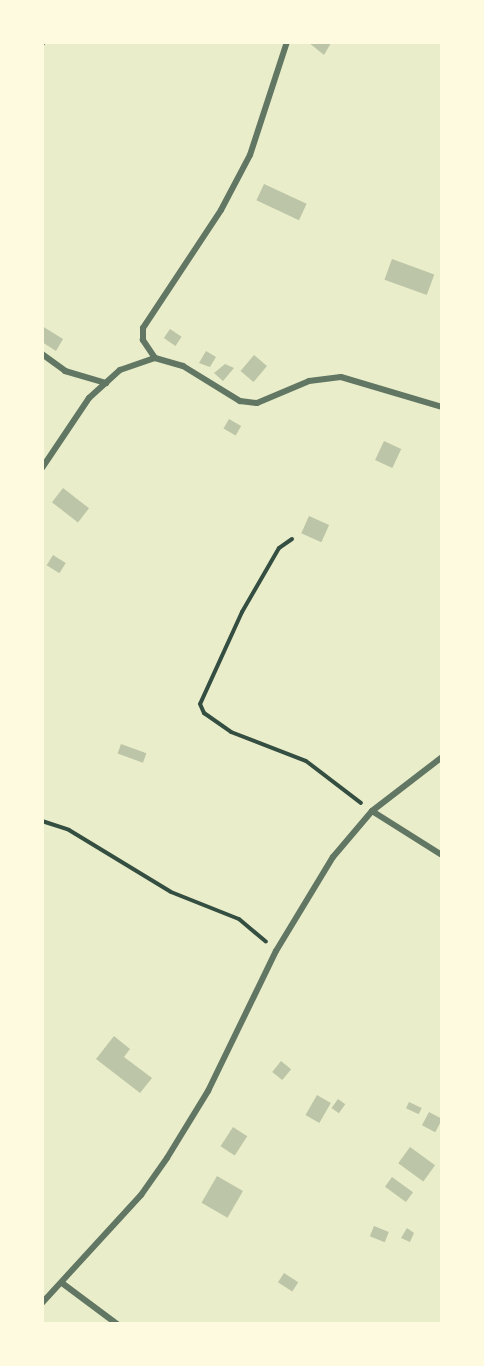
<!DOCTYPE html>
<html>
<head>
<meta charset="utf-8">
<style>
  body { margin:0 }
  #map { position:relative; width:484px; height:1366px; overflow:hidden; background:#e9edc9; font-family:Lato,sans-serif }
  div>[style] { position:absolute }
  .building>* { inset:0; background:#bcc5a7; transform-origin:0 0 }
  .path>* { height:4px; margin:-2px; padding:0 2px; transform-origin:2px; border-radius:2px; background:#344e41 }
  .minor>* { height:6px; margin:-3px; padding:0 3px; transform-origin:3px; border-radius:3px; background:#617663 }
  span { translate:-50% -50%; white-space:nowrap; text-align:center; line-height:1.15; -webkit-text-stroke:4.5px #fefae0; paint-order:stroke }
  .frame { position:absolute; inset:0; border:44px solid #fefae0; pointer-events:none }
</style>
</head>
<body>
<div id="map">
  <div class="building">
    <i style="clip-path:polygon(308px 42px,329px 42px,331px 43px,324px 55px)"></i>
    <i style="left:264px;top:184px;width:47px;height:18px;rotate:25deg"></i>
    <i style="left:392px;top:259px;width:45px;height:22px;rotate:20deg"></i>
    <i style="clip-path:polygon(42px 326px,63px 339px,56px 351px,42px 342px)"></i>
    <i style="left:170px;top:329px;width:14px;height:11px;rotate:34deg"></i>
    <i style="clip-path:polygon(206px 351px,216px 357px,210px 367px,199px 363px)"></i>
    <i style="left:254px;top:355px;width:17px;height:21px;rotate:40deg"></i>
    <i style="clip-path:polygon(225px 364px,234px 368px,223px 381px,214px 373px)"></i>
    <i style="left:229px;top:419px;width:14px;height:11px;rotate:30deg"></i>
    <i style="left:384px;top:441px;width:19px;height:21px;rotate:25deg"></i>
    <i style="left:63px;top:488px;width:33px;height:18px;rotate:38deg"></i>
    <i style="left:309px;top:516px;width:22px;height:19px;rotate:24deg"></i>
    <i style="left:53px;top:555px;width:15px;height:12px;rotate:32deg"></i>
    <i style="left:121px;top:744px;width:27px;height:10px;rotate:20deg"></i>
    <i style="clip-path:polygon(114px 1036px,130px 1049px,124px 1057px,152px 1078px,140px 1093px,96px 1059px)"></i>
    <i style="left:281px;top:1061px;width:13px;height:14px;rotate:39deg"></i>
    <i style="left:317px;top:1095px;width:16px;height:23px;rotate:30deg"></i>
    <i style="left:338px;top:1099px;width:9px;height:11px;rotate:36deg"></i>
    <i style="left:409px;top:1102px;width:14px;height:7px;rotate:25deg"></i>
    <i style="left:429px;top:1112px;width:15px;height:15px;rotate:28deg"></i>
    <i style="left:233px;top:1127px;width:17px;height:23px;rotate:33deg"></i>
    <i style="left:410px;top:1147px;width:31px;height:20px;rotate:36deg"></i>
    <i style="left:217px;top:1176px;width:30px;height:31px;rotate:30deg"></i>
    <i style="left:392px;top:1177px;width:26px;height:12px;rotate:36deg"></i>
    <i style="left:374px;top:1226px;width:16px;height:11px;rotate:22deg"></i>
    <i style="clip-path:polygon(407px 1228px,414px 1233px,410px 1242px,401px 1238px)"></i>
    <i style="left:284px;top:1273px;width:17px;height:11px;rotate:33deg"></i>
  </div>
  <div class="path">
    <i style="left:292px;top:539px;width:16px;rotate:145deg"></i>
    <i style="left:279px;top:548px;width:74px;rotate:120deg"></i>
    <i style="left:242px;top:612px;width:101px;rotate:114.5deg"></i>
    <i style="left:200px;top:704px;width:10px;rotate:66deg"></i>
    <i style="left:204px;top:713px;width:33px;rotate:35deg"></i>
    <i style="left:231px;top:732px;width:80px;rotate:21.1deg"></i>
    <i style="left:306px;top:761px;width:69px;rotate:37.4deg"></i>
    <i style="left:42px;top:821px;width:28px;rotate:18deg"></i>
    <i style="left:69px;top:830px;width:119px;rotate:31.3deg"></i>
    <i style="left:171px;top:892px;width:73px;rotate:21.7deg"></i>
    <i style="left:239px;top:919px;width:35px;rotate:40deg"></i>
  </div>
  <div class="minor">
    <i style="left:42px;top:43px;width:1px;rotate:-90deg"></i>
    <i style="left:42px;top:354px;width:29px;rotate:36deg"></i>
    <i style="left:65px;top:371px;width:43px;rotate:16.3deg"></i>
    <i style="left:155px;top:358px;width:22px;rotate:-124deg"></i>
    <i style="left:143px;top:340px;width:12px;rotate:-90deg"></i>
    <i style="left:143px;top:328px;width:141px;rotate:-56.5deg"></i>
    <i style="left:221px;top:210px;width:62px;rotate:-62.2deg"></i>
    <i style="left:250px;top:155px;width:119px;rotate:-71.9deg"></i>
    <i style="left:42px;top:468px;width:84px;rotate:-56.1deg"></i>
    <i style="left:89px;top:398px;width:42px;rotate:-42.1deg"></i>
    <i style="left:120px;top:370px;width:37px;rotate:-19deg"></i>
    <i style="left:155px;top:358px;width:29px;rotate:16deg"></i>
    <i style="left:183px;top:366px;width:67px;rotate:31.6deg"></i>
    <i style="left:240px;top:401px;width:17px;rotate:7deg"></i>
    <i style="left:257px;top:403px;width:56px;rotate:-22.9deg"></i>
    <i style="left:309px;top:381px;width:32px;rotate:-7deg"></i>
    <i style="left:341px;top:377px;width:105px;rotate:16.5deg"></i>
    <i style="left:372px;top:811px;width:83px;rotate:32.2deg"></i>
    <i style="left:62px;top:1283px;width:69px;rotate:36.7deg"></i>
    <i style="left:42px;top:1303px;width:147px;rotate:-47.5deg"></i>
    <i style="left:141px;top:1195px;width:45px;rotate:-54.9deg"></i>
    <i style="left:167px;top:1158px;width:79px;rotate:-58.5deg"></i>
    <i style="left:208px;top:1091px;width:156px;rotate:-64.1deg"></i>
    <i style="left:276px;top:951px;width:110px;rotate:-58.8deg"></i>
    <i style="left:333px;top:857px;width:60px;rotate:-49.7deg"></i>
    <i style="left:372px;top:811px;width:88px;rotate:-37.6deg"></i>
  </div>
  <div class="frame"></div>
</div>
</body>
</html>
